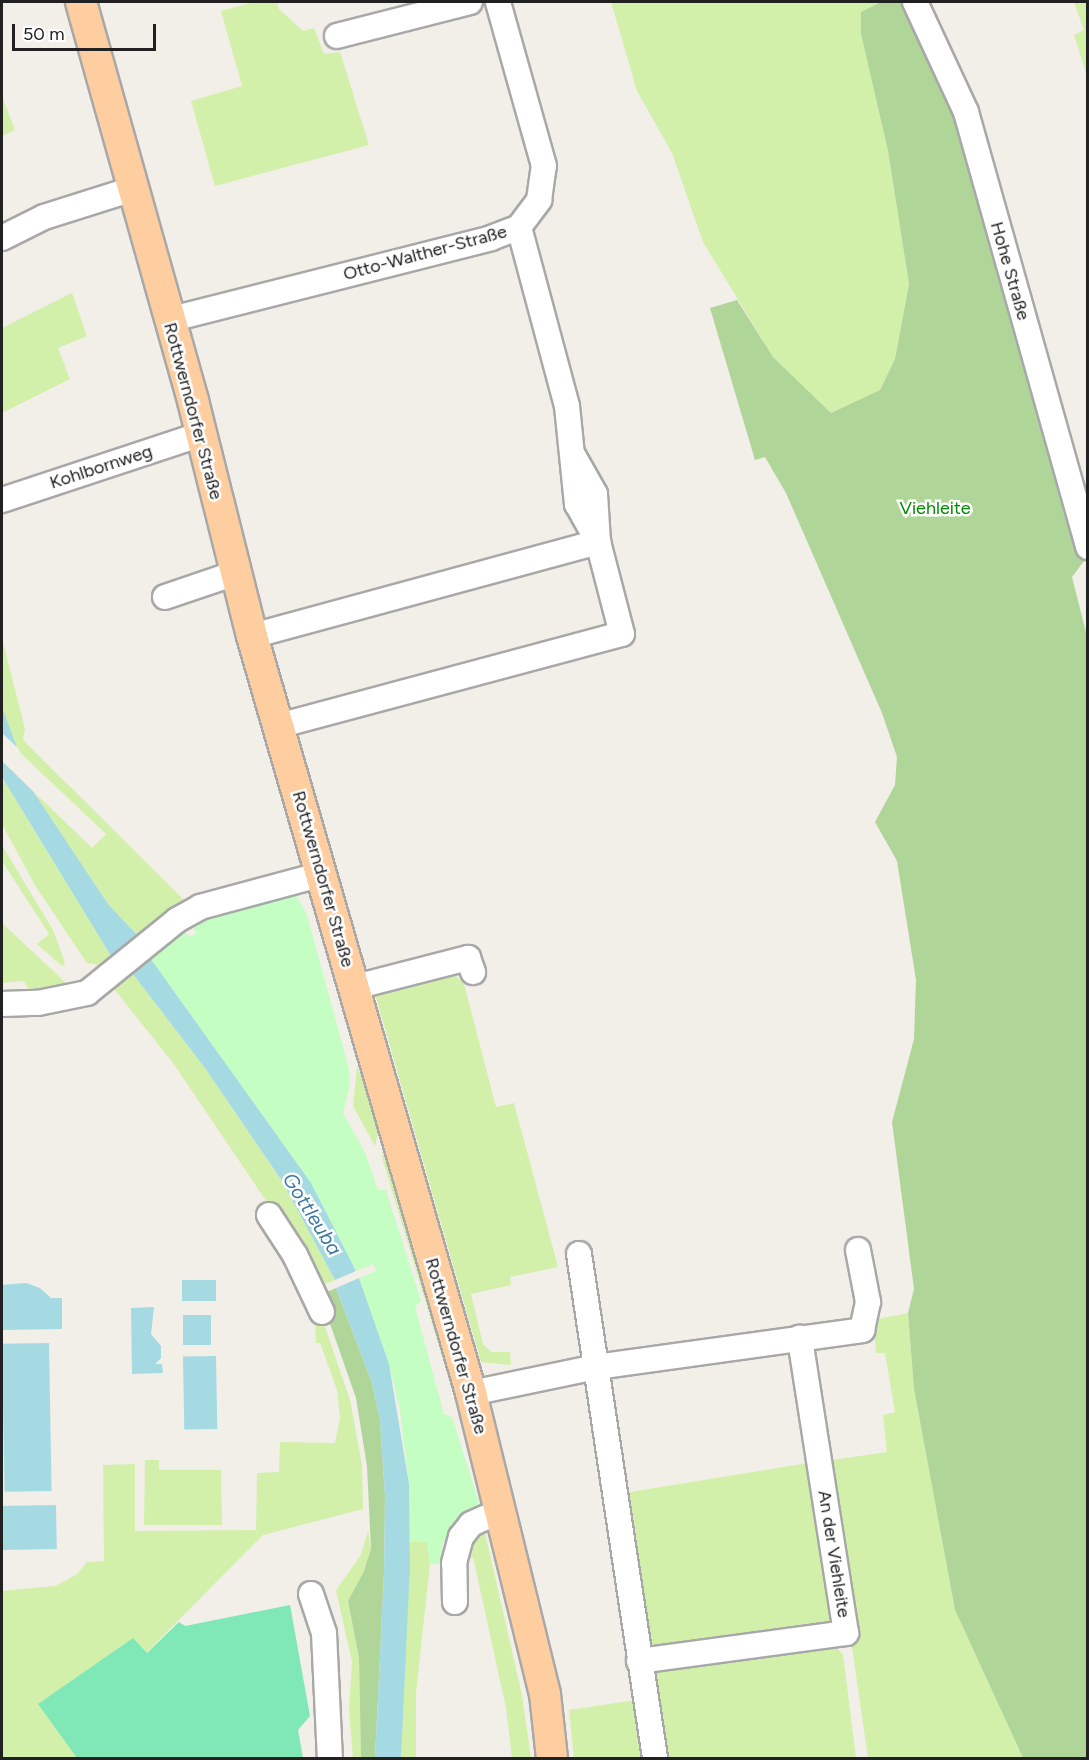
<!DOCTYPE html>
<html>
<head>
<meta charset="utf-8">
<style>
  body { margin:0 }
  #map { position:relative; width:1089px; height:1760px; overflow:hidden; background:#f2eee8; font-family:Figtree,sans-serif }
  div>[style] { position:absolute }
  .grass>* { inset:0; background:#d3f0aa }
  .forest>* { inset:0; background:#b0d599 }
  .park>* { inset:0; background:#c4fec3 }
  .pitch>* { inset:0; background:#80e7b6 }
  .water>* { inset:0; background:#a5dae3; transform-origin:0 0 }
  .pier>* { inset:0; background:#f2eee8 }
  .roads { filter:drop-shadow(2px 0 #a8a8a8) drop-shadow(-2px 0 #a8a8a8) drop-shadow(0 2px #a8a8a8) drop-shadow(0 -2px #a8a8a8) }
  .minor>* { height:24px; margin:-12px; padding:0 12px; transform-origin:12px; border-radius:12px; background:#fff }
  .major>* { height:30px; margin:-15px; padding:0 15px; transform-origin:15px; border-radius:15px; background:#ffcea0 }
  span { translate:-50% -50%; white-space:nowrap; text-align:center; line-height:1.15; -webkit-text-stroke:5px #fff; paint-order:stroke }
  .street-label { font-size:18px; color:#212121 }
  .park-label { font-size:18px; color:#048703 }
  .water-label { font-size:20px; color:#3c78a2; font-style:italic }
  .frame { position:absolute; inset:0; border:3px solid #212121; pointer-events:none }
  .scale { position:absolute; left:12px; top:24px; width:144px; height:27px; box-sizing:border-box; border:3px solid #212121; border-top:0; padding-left:8px; font-size:18px; line-height:21px; white-space:nowrap; color:#212121; -webkit-text-stroke:4px #fff; paint-order:stroke }
</style>
</head>
<body>
<div id="map">
  <div class="grass">
    <i style="clip-path:polygon(254px 2px,277px 2px,279px 9px,303px 31px,314px 28px,324px 54px,340px 52px,369px 145px,215px 186px,191px 101px,242px 86px,221px 11px)"></i>
    <i style="clip-path:polygon(611px 2px,881px 2px,861px 12px,861px 34px,888px 151px,909px 284px,895px 359px,880px 390px,831px 413px,773px 357px,703px 242px,672px 153px,637px 91px)"></i>
    <i style="clip-path:polygon(1074px 2px,1087px 2px,1087px 76px,1074px 35px,1084px 30px)"></i>
    <i style="clip-path:polygon(2px 96px,15px 130px,2px 136px)"></i>
    <i style="clip-path:polygon(72px 293px,87px 336px,58px 348px,70px 379px,2px 413px,2px 328px)"></i>
    <i style="clip-path:polygon(2px 638px,25px 729px,23px 740px,187px 903px,138px 936px,108px 904px,33px 791px,92px 848px,106px 834px,13px 746px,2px 707px)"></i>
    <i style="clip-path:polygon(2px 777px,111px 956px,100px 965px,87px 963px,36px 887px,2px 824px)"></i>
    <i style="clip-path:polygon(2px 845px,53px 930px,65px 963px,62px 966px,37px 944px,49px 934px,2px 861px)"></i>
    <i style="clip-path:polygon(2px 923px,65px 982px,68px 988px,32px 996px,24px 981px,2px 983px)"></i>
    <i style="clip-path:polygon(129px 969px,205px 1068px,282px 1181px,335px 1280px,317px 1287px,275px 1214px,173px 1063px,111px 985px)"></i>
    <i style="clip-path:polygon(455px 975px,464px 984px,496px 1107px,514px 1103px,558px 1267px,510px 1277px,511px 1285px,471px 1294px,483px 1344px,491px 1352px,510px 1352px,511px 1365px,481px 1362px,375px 994px,432px 977px)"></i>
    <i style="clip-path:polygon(357px 1067px,381px 1119px,375px 1146px,353px 1106px)"></i>
    <i style="clip-path:polygon(389px 1149px,486px 1502px,383px 1161px,382px 1151px)"></i>
    <i style="clip-path:polygon(315px 1312px,320px 1312px,350px 1400px,362px 1465px,363px 1509px,263px 1535px,146px 1653px,133px 1638px,39px 1704px,77px 1758px,2px 1758px,2px 1591px,55px 1586px,76px 1575px,87px 1562px,104px 1561px,103px 1465px,135px 1464px,135px 1531px,256px 1530px,257px 1473px,279px 1472px,280px 1442px,335px 1443px,340px 1418px,337px 1390px,320px 1343px,316px 1343px)"></i>
    <i style="clip-path:polygon(908px 1313px,914px 1389px,955px 1610px,1023px 1758px,868px 1758px,825px 1461px,887px 1452px,883px 1415px,895px 1412px,885px 1353px,876px 1353px,873px 1320px)"></i>
    <i style="clip-path:polygon(145px 1460px,159px 1460px,159px 1470px,221px 1470px,222px 1525px,144px 1525px)"></i>
    <i style="clip-path:polygon(814px 1462px,834px 1621px,829px 1630px,648px 1654px,624px 1493px)"></i>
    <i style="clip-path:polygon(484px 1528px,522px 1695px,531px 1758px,512px 1758px,506px 1708px,473px 1557px,462px 1559px,465px 1542px)"></i>
    <i style="clip-path:polygon(368px 1531px,371px 1549px,364px 1571px,348px 1601px,359px 1658px,361px 1758px,353px 1758px,349px 1710px,352px 1662px,336px 1590px,361px 1555px)"></i>
    <i style="clip-path:polygon(410px 1542px,427px 1542px,430px 1564px,416px 1693px,416px 1758px,401px 1758px)"></i>
    <i style="clip-path:polygon(831px 1643px,843px 1654px,856px 1758px,663px 1758px,649px 1666px)"></i>
    <i style="clip-path:polygon(636px 1700px,645px 1758px,574px 1758px,569px 1710px)"></i>
  </div>
  <div class="forest">
    <i style="clip-path:polygon(881px 2px,906px 2px,955px 108px,1084px 561px,1072px 577px,1088px 640px,1087px 1758px,1023px 1758px,955px 1610px,914px 1389px,908px 1313px,914px 1289px,892px 1122px,914px 1039px,916px 980px,897px 861px,875px 822px,895px 785px,897px 757px,882px 713px,786px 493px,765px 457px,755px 460px,710px 308px,737px 300px,773px 357px,831px 413px,880px 390px,895px 359px,909px 284px,888px 151px,861px 34px,861px 12px)"></i>
    <i style="clip-path:polygon(336px 1288px,372px 1383px,380px 1420px,385px 1496px,384px 1574px,375px 1758px,361px 1758px,359px 1658px,348px 1601px,364px 1571px,371px 1549px,367px 1466px,356px 1398px,320px 1295px)"></i>
  </div>
  <div class="park">
    <i style="clip-path:polygon(293px 889px,307px 915px,349px 1069px,350px 1084px,343px 1113px,365px 1152px,378px 1190px,386px 1190px,421px 1301px,415px 1307px,444px 1414px,452px 1417px,479px 1503px,480px 1510px,451px 1542px,442px 1542px,443px 1564px,430px 1564px,427px 1542px,410px 1542px,409px 1484px,400px 1411px,389px 1364px,359px 1278px,376px 1271px,373px 1264px,356px 1271px,311px 1183px,148px 955px,183px 930px,190px 937px,197px 933px,188px 923px)"></i>
  </div>
  <div class="pitch">
    <i style="clip-path:polygon(290px 1605px,310px 1716px,298px 1730px,303px 1758px,77px 1758px,38px 1704px,133px 1638px,147px 1653px,179px 1622px,185px 1626px)"></i>
  </div>
  <div class="water">
    <i style="clip-path:polygon(2px 707px,33px 791px,108px 904px,138px 936px,111px 956px,2px 777px)"></i>
    <i style="clip-path:polygon(148px 955px,311px 1183px,356px 1271px,335px 1280px,282px 1181px,205px 1068px,129px 969px)"></i>
    <i style="clip-path:polygon(359px 1278px,389px 1364px,409px 1484px,410px 1566px,401px 1758px,375px 1758px,384px 1574px,385px 1496px,380px 1420px,372px 1383px,336px 1288px)"></i>
    <i style="left:182px;top:1280px;width:34px;height:21px"></i>
    <i style="clip-path:polygon(26px 1283px,40px 1288px,51px 1298px,62px 1298px,62px 1329px,2px 1330px,2px 1285px)"></i>
    <i style="clip-path:polygon(154px 1307px,151px 1334px,161px 1346px,161px 1358px,155px 1364px,162px 1364px,163px 1373px,132px 1374px,131px 1308px)"></i>
    <i style="left:183px;top:1315px;width:28px;height:30px"></i>
    <i style="left:49px;top:1343px;width:148px;height:47px;rotate:89deg"></i>
    <i style="left:216px;top:1356px;width:73px;height:33px;rotate:89deg"></i>
    <i style="left:56px;top:1505px;width:44px;height:54px;rotate:89deg"></i>
  </div>
  <div class="pier">
    <i style="clip-path:polygon(2px 733px,18px 748px,43px 801px,2px 761px)"></i>
  </div>
  <div class="roads">
    <div class="minor">
      <i style="left:915px;top:2px;width:121px;rotate:65.1deg"></i>
      <i style="left:966px;top:112px;width:452px;rotate:74.3deg"></i>
      <i style="left:337px;top:36px;width:137px;rotate:-14.3deg"></i>
      <i style="left:519px;top:227px;width:185px;rotate:75deg"></i>
      <i style="left:567px;top:406px;width:99px;rotate:84.2deg"></i>
      <i style="left:577px;top:504px;width:38px;rotate:61deg"></i>
      <i style="left:2px;top:238px;width:47px;rotate:-26.6deg"></i>
      <i style="left:44px;top:217px;width:93px;rotate:-17.5deg"></i>
      <i style="left:168px;top:320px;width:333px;rotate:-14.2deg"></i>
      <i style="left:491px;top:238px;width:30px;rotate:-21deg"></i>
      <i style="left:519px;top:227px;width:34px;rotate:-53deg"></i>
      <i style="left:539px;top:200px;width:34px;rotate:-82deg"></i>
      <i style="left:544px;top:166px;width:170px;rotate:-105.7deg"></i>
      <i style="left:2px;top:500px;width:210px;rotate:-18.3deg"></i>
      <i style="left:165px;top:597px;width:75px;rotate:-18.7deg"></i>
      <i style="left:252px;top:636px;width:359px;rotate:-15.2deg"></i>
      <i style="left:278px;top:726px;width:356px;rotate:-15deg"></i>
      <i style="left:622px;top:634px;width:95px;rotate:-104.6deg"></i>
      <i style="left:598px;top:542px;width:48px;rotate:-93.6deg"></i>
      <i style="left:595px;top:494px;width:45px;rotate:-119.4deg"></i>
      <i style="left:355px;top:987px;width:117px;rotate:-14.4deg"></i>
      <i style="left:468px;top:958px;width:15px;rotate:70deg"></i>
      <i style="left:2px;top:1004px;width:36px;rotate:-2deg"></i>
      <i style="left:38px;top:1003px;width:50px;rotate:-11.5deg"></i>
      <i style="left:87px;top:993px;width:116px;rotate:-39deg"></i>
      <i style="left:177px;top:920px;width:26px;rotate:-29deg"></i>
      <i style="left:200px;top:907px;width:126px;rotate:-15.1deg"></i>
      <i style="left:269px;top:1215px;width:48px;rotate:57deg"></i>
      <i style="left:295px;top:1255px;width:63px;rotate:64.7deg"></i>
      <i style="left:579px;top:1254px;width:510px;rotate:81.42deg"></i>
      <i style="left:471px;top:1393px;width:128px;rotate:-11.7deg"></i>
      <i style="left:596px;top:1367px;width:269px;rotate:-7.9deg"></i>
      <i style="left:862px;top:1330px;width:29px;rotate:-78deg"></i>
      <i style="left:868px;top:1302px;width:53px;rotate:-100.9deg"></i>
      <i style="left:311px;top:1594px;width:41px;rotate:71.6deg"></i>
      <i style="left:324px;top:1633px;width:125px;rotate:87.3deg"></i>
      <i style="left:455px;top:1602px;width:39px;rotate:-91deg"></i>
      <i style="left:454px;top:1563px;width:27px;rotate:-75deg"></i>
      <i style="left:461px;top:1537px;width:16px;rotate:-52deg"></i>
      <i style="left:471px;top:1524px;width:32px;rotate:-24deg"></i>
      <i style="left:639px;top:1661px;width:209px;rotate:-7.7deg"></i>
      <i style="left:846px;top:1633px;width:299px;rotate:-98.9deg"></i>
    </div>
    <div class="major">
      <i style="left:81px;top:2px;width:414px;rotate:74.3deg"></i>
      <i style="left:193px;top:401px;width:242px;rotate:75.9deg"></i>
      <i style="left:252px;top:636px;width:788px;rotate:73.86deg"></i>
      <i style="left:471px;top:1393px;width:310px;rotate:76.2deg"></i>
      <i style="left:545px;top:1694px;width:64px;rotate:83.8deg"></i>
    </div>
  </div>
  <div class="street-label">
    <span style="left:425px;top:253px;rotate:-15deg">Otto-Walther-Straße</span>
    <span style="left:1010px;top:271px;rotate:74deg">Hohe Straße</span>
    <span style="left:193px;top:411px;rotate:75deg">Rottwerndorfer Straße</span>
    <span style="left:101px;top:467px;rotate:-18deg">Kohlbornweg</span>
    <span style="left:323px;top:879px;rotate:74deg">Rottwerndorfer Straße</span>
    <span style="left:456px;top:1346px;rotate:74deg">Rottwerndorfer Straße</span>
    <span style="left:834px;top:1554px;rotate:81deg">An der Viehleite</span>
  </div>
  <div class="park-label">
    <span style="left:935px;top:508px">Viehleite</span>
  </div>
  <div class="water-label">
    <span style="left:312px;top:1214px;rotate:58deg">Gottleuba</span>
  </div>
  <div class="frame"></div>
  <div class="scale">50 m</div>
</div>
</body>
</html>
